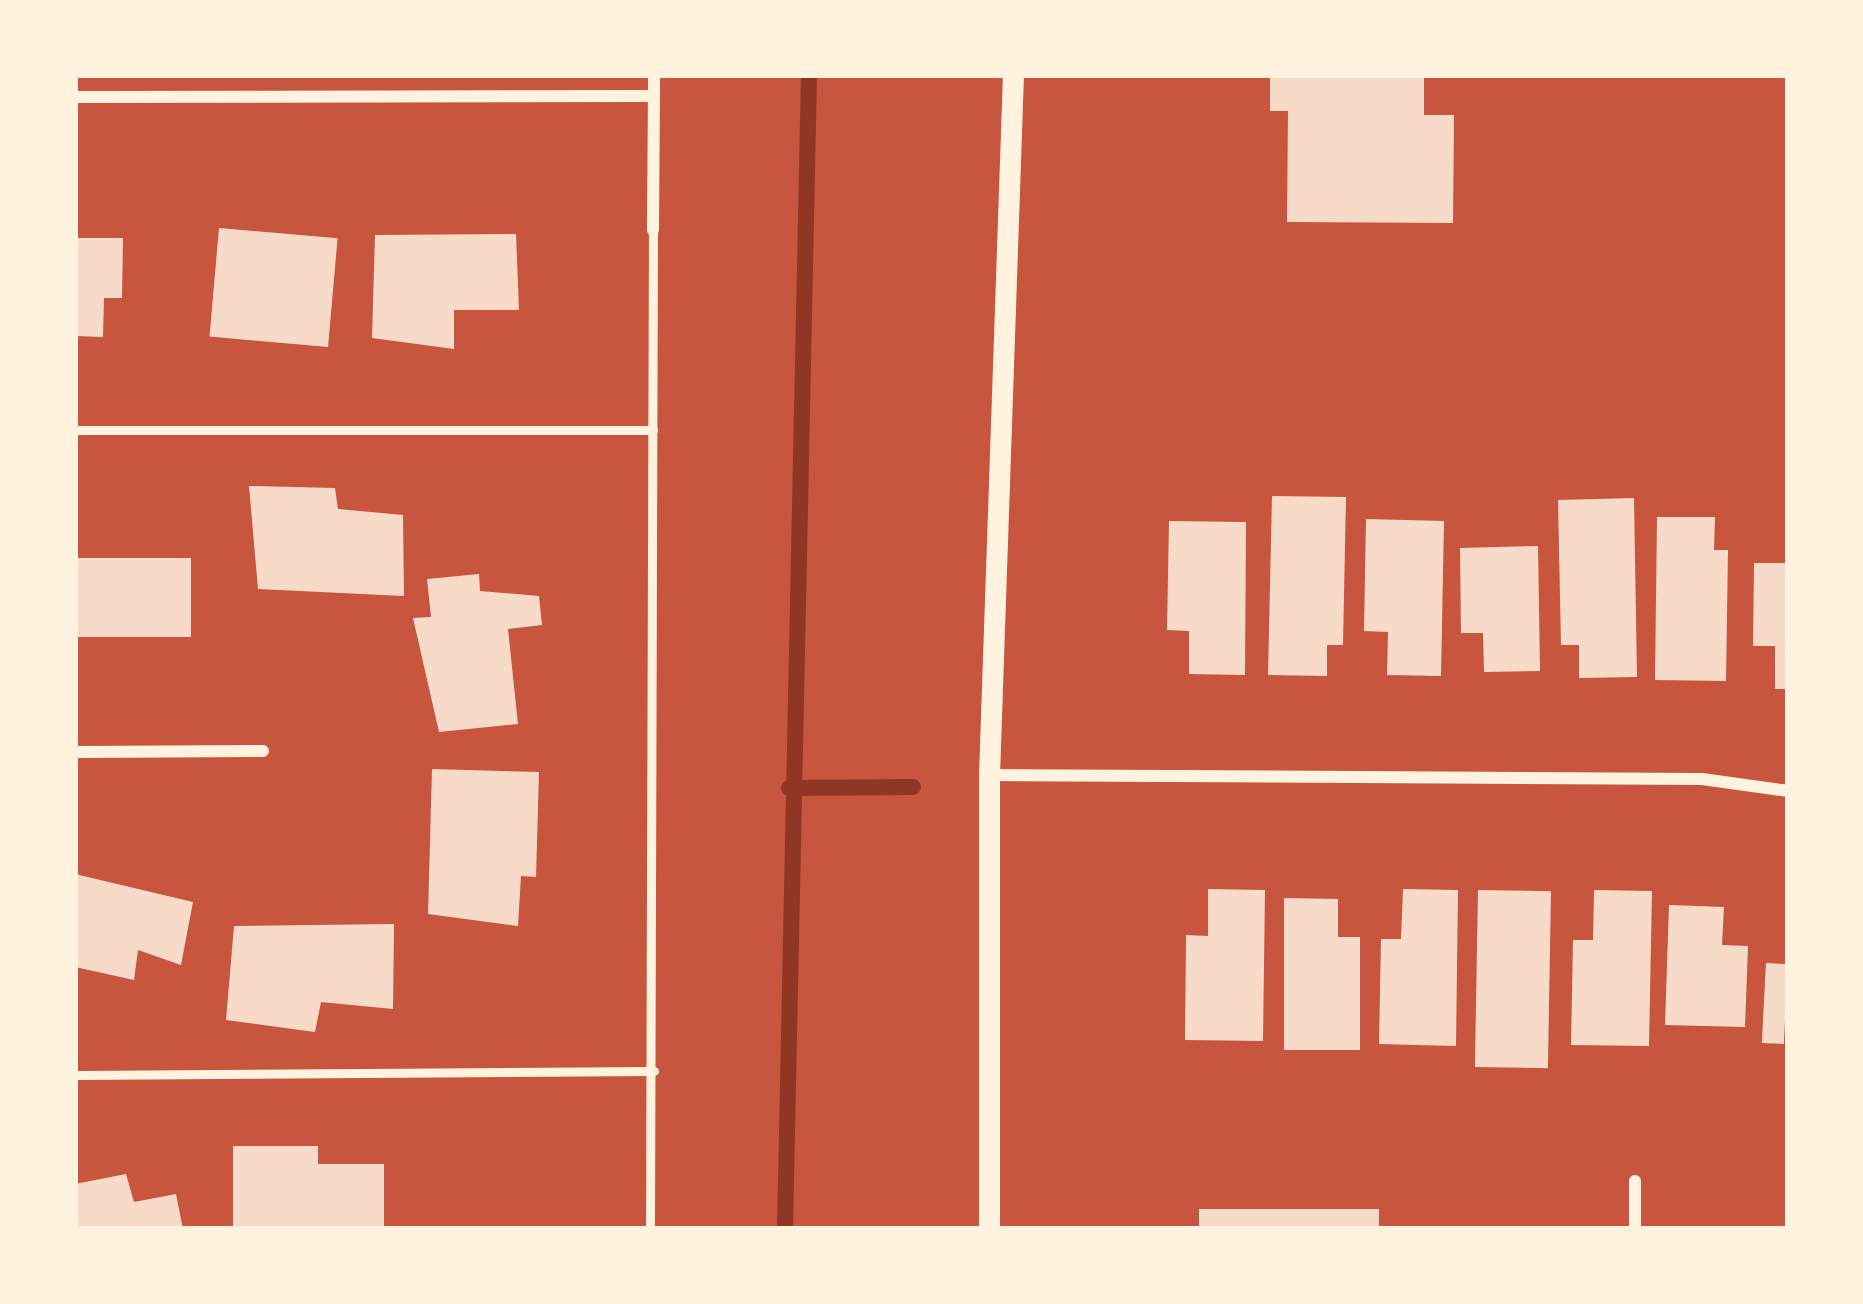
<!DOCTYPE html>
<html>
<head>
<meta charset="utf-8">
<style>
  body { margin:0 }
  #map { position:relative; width:1863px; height:1304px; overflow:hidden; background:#c8553d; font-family:"Public Sans",sans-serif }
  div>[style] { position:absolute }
  .stream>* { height:16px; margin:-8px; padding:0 8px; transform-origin:8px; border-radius:8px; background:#8f3625 }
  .building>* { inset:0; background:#f7dbc8; transform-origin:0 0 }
  .service>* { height:9px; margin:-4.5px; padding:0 4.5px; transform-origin:4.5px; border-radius:4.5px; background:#fff3e0 }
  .minor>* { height:12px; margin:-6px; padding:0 6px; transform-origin:6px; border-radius:6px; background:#fff3e0 }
  .tertiary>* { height:21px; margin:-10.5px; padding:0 10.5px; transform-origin:10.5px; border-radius:10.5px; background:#fff3e0 }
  span { translate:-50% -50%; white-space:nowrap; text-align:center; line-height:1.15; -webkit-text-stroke:9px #fff3e0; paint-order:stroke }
  .frame { position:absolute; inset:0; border:78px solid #fff3e0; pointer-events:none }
</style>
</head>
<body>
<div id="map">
  <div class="stream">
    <i style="left:789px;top:788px;width:124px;rotate:-0.5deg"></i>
    <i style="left:785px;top:1229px;width:1154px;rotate:-88.81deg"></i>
  </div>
  <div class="building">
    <i style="clip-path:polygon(1270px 75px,1424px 75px,1424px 115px,1454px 115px,1453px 223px,1287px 222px,1288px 111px,1270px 111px)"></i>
    <i style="left:219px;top:228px;width:119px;height:109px;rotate:5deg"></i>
    <i style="clip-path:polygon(516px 234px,519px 310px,454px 310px,454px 349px,372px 338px,375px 235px)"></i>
    <i style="clip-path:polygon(75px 238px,123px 238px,122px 298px,104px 298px,103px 337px,75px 336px)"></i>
    <i style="clip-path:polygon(249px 486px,335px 488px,338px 509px,403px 515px,404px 596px,258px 589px)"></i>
    <i style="clip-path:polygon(1272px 496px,1346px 497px,1343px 645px,1327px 645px,1327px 676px,1268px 675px)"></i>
    <i style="clip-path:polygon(1634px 498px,1637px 677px,1579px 678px,1579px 645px,1561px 645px,1558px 500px)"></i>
    <i style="clip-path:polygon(1657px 517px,1715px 517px,1714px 550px,1728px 550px,1726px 681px,1655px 680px)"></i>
    <i style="clip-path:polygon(1366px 519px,1444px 521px,1441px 676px,1387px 675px,1388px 632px,1364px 631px)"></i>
    <i style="clip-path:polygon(1169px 521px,1246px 522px,1245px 675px,1189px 674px,1189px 631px,1167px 630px)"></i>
    <i style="clip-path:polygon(1538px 546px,1540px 671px,1484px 672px,1483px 633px,1461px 633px,1460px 548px)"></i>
    <i style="left:75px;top:558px;width:116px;height:79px"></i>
    <i style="clip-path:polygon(1754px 563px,1788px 563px,1788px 689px,1775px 689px,1775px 646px,1753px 646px)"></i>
    <i style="clip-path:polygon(479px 574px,480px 591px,539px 596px,542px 625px,508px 629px,518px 724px,439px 732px,413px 618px,431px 617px,427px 579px)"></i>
    <i style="clip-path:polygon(432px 769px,539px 772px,536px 877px,521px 876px,518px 926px,428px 914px)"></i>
    <i style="clip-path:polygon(75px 874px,193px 902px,181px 965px,138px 950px,134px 980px,75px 967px)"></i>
    <i style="clip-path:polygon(1208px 889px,1265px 890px,1263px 1041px,1185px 1040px,1186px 935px,1208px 936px)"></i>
    <i style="clip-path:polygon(1403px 889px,1458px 890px,1456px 1046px,1379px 1044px,1381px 939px,1401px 939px)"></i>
    <i style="left:1478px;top:890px;width:73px;height:177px;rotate:1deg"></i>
    <i style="clip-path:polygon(1594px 890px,1652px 891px,1649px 1046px,1571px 1045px,1573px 940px,1593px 940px)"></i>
    <i style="clip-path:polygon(1284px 898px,1338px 899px,1338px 937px,1360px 937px,1360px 1050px,1284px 1050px)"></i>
    <i style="clip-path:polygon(1669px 905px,1724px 907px,1722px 945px,1748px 946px,1745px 1027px,1665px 1025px)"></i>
    <i style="clip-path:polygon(394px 924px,393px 1009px,321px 1002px,315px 1032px,226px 1020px,234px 926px)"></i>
    <i style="left:1766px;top:963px;width:22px;height:80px;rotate:3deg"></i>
    <i style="clip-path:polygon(233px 1146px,318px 1146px,318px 1164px,384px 1164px,384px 1229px,233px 1229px)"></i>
    <i style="clip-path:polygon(126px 1174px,134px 1202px,176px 1194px,183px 1229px,75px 1229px,75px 1184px)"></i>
    <i style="left:1199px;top:1209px;width:180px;height:20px"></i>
  </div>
  <div class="service">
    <i style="left:75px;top:430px;width:578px"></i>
    <i style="left:75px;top:1075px;width:579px;rotate:-0.4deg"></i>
    <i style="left:650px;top:1229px;width:999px;rotate:-89.83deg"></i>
  </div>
  <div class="minor">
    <i style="left:75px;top:97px;width:579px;rotate:-0.1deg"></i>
    <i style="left:653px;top:230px;width:155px;rotate:-89.6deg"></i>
    <i style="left:75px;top:752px;width:188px;rotate:-0.3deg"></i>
    <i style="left:989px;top:775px;width:713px;rotate:0.32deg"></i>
    <i style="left:1702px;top:779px;width:87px;rotate:7.9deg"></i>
    <i style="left:1635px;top:1229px;width:48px;rotate:-90deg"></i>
  </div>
  <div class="tertiary">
    <i style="left:989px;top:1229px;width:454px;rotate:-90deg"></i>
    <i style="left:989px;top:775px;width:700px;rotate:-88.04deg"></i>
  </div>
  <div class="frame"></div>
</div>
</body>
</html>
